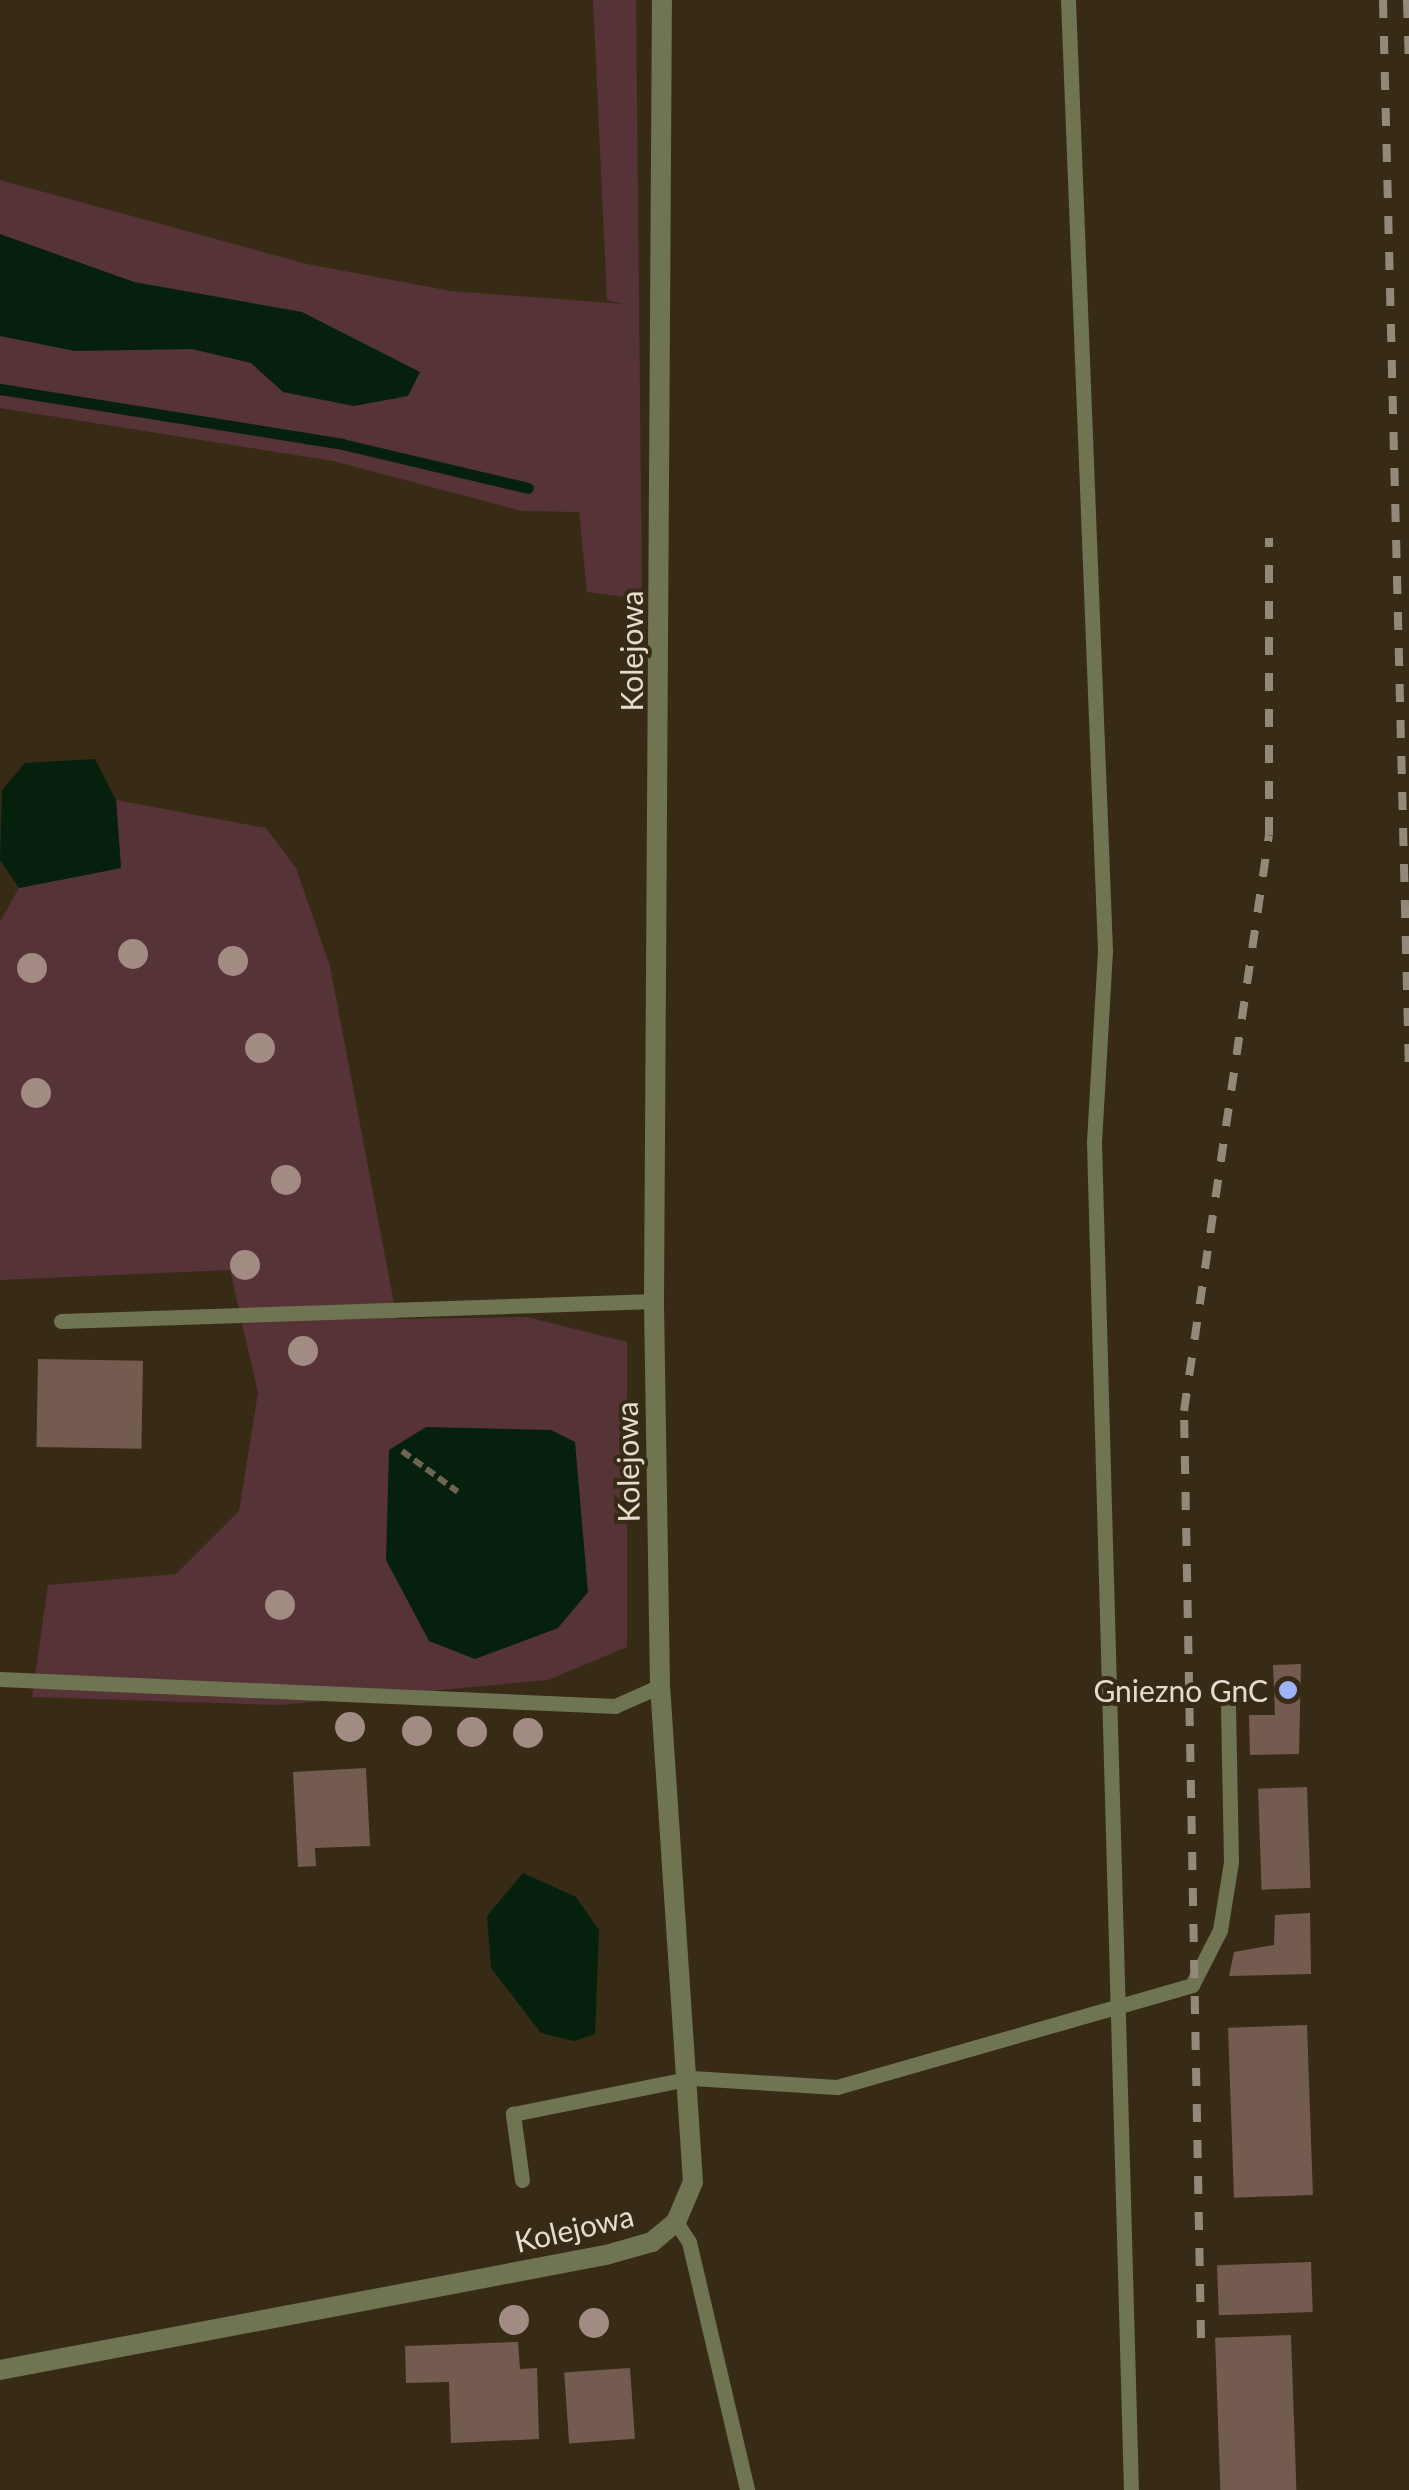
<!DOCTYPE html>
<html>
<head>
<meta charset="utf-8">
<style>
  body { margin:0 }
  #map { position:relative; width:1409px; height:2490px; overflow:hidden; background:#372b16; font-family:Lato,sans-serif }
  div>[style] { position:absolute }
  .green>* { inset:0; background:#563336 }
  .water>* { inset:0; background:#05210d }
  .stream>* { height:11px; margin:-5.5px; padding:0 5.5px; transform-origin:5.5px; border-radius:5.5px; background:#05210d }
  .building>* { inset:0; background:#745b4f; transform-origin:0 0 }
  .path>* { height:6px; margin-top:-3px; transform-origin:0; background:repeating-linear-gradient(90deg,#6f6452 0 10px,transparent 0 15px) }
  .service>* { height:15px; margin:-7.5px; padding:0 7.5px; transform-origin:7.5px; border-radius:7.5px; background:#6f7452 }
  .minor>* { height:20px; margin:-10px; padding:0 10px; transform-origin:10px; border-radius:10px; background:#6f7452 }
  .rail>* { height:8px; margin-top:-4px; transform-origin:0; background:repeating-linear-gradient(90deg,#928978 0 18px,transparent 0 36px) }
  .trees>* { width:30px; height:30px; margin:-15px; border-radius:50%; background:#a18b83 }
  .dots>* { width:28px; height:28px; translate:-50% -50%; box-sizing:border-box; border:5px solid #372b16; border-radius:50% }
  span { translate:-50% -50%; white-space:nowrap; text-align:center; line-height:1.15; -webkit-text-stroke:8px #372b16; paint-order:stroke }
  .street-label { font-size:30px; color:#e3dccf }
  .poi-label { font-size:30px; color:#e3dccf }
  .right { translate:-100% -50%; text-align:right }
</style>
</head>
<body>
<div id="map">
  <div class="green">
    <i style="clip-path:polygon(593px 0,636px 0,642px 599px,587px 592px,579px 512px,522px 511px,333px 461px,0 408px,0 180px,307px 264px,451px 291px,623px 304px,607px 300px)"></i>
    <i style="clip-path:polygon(116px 800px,266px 828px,296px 868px,330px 966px,397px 1319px,527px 1317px,627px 1342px,627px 1647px,548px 1680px,280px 1705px,32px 1697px,48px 1585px,176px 1574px,239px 1511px,258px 1393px,230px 1270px,0 1280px,0 922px,19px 888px,121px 868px)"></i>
  </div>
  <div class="water">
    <i style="clip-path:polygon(0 234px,134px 282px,302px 312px,420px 372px,408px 396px,354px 406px,283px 392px,251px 363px,192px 349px,75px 351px,0 336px)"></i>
    <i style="clip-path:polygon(95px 759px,116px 800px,121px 868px,19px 888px,0 860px,2px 790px,25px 763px)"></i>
    <i style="clip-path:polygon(426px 1427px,551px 1430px,575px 1442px,588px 1592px,558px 1628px,475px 1659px,429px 1641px,386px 1560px,389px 1450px)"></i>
    <i style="clip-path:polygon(523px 1873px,576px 1897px,599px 1930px,595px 2034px,574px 2041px,541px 2033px,491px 1968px,487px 1916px)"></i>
  </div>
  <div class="stream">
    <i style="left:0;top:389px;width:346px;rotate:9.1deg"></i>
    <i style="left:342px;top:444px;width:191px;rotate:13.3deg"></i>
  </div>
  <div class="building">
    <i style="left:38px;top:1359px;width:105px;height:88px;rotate:1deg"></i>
    <i style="clip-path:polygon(1301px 1664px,1299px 1754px,1250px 1755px,1249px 1715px,1275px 1715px,1273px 1665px)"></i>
    <i style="clip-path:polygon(366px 1768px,370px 1846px,315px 1848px,316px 1866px,298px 1867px,293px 1772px)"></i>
    <i style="left:1307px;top:1787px;width:101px;height:49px;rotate:88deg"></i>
    <i style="clip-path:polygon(1310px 1913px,1311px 1974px,1229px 1976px,1234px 1952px,1274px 1945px,1275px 1915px)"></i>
    <i style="left:1307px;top:2025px;width:170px;height:79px;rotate:88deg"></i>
    <i style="left:1311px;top:2262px;width:50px;height:94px;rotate:88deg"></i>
    <i style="left:1291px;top:2335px;width:155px;height:76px;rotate:88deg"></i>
    <i style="clip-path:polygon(518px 2342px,520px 2369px,537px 2368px,539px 2439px,451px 2443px,449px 2382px,406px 2383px,405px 2346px)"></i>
    <i style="left:630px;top:2368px;width:71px;height:66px;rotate:86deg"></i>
  </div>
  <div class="path">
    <i style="left:402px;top:1451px;width:69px;rotate:36.2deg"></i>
  </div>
  <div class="service">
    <i style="left:1068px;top:0;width:952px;rotate:87.77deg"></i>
    <i style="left:1105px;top:951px;width:191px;rotate:93.3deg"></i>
    <i style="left:1094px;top:1142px;width:1349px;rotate:88.43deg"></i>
    <i style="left:61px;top:1321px;width:593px;rotate:-1.93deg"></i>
    <i style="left:0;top:1679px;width:616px;rotate:2.51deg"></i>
    <i style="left:615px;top:1706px;width:49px;rotate:-24deg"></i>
    <i style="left:522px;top:2180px;width:67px;rotate:-97.8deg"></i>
    <i style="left:513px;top:2114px;width:183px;rotate:-11.4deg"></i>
    <i style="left:692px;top:2078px;width:145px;rotate:3.6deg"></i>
    <i style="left:837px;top:2087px;width:369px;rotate:-16deg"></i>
    <i style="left:1192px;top:1985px;width:62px;rotate:-63deg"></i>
    <i style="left:1220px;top:1930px;width:69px;rotate:-80.8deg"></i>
    <i style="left:1231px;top:1862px;width:157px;rotate:-91.1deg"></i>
    <i style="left:676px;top:2222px;width:24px;rotate:57deg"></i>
    <i style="left:689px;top:2242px;width:255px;rotate:76.8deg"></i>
  </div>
  <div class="minor">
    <i style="left:0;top:2370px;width:617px;rotate:-10.75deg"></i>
    <i style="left:606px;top:2255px;width:48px;rotate:-15.8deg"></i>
    <i style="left:652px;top:2242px;width:31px;rotate:-40deg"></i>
    <i style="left:676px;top:2222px;width:43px;rotate:-67deg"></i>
    <i style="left:693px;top:2182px;width:497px;rotate:-93.8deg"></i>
    <i style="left:660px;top:1686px;width:385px;rotate:-90.9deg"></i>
    <i style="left:654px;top:1301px;width:1301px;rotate:-89.65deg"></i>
  </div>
  <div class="rail">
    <i style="left:1383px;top:0;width:1070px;rotate:88.61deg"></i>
    <i style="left:1407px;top:0;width:66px;rotate:88.3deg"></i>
    <i style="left:1201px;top:2338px;width:927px;rotate:-91.05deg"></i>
    <i style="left:1184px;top:1411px;width:582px;rotate:-81.61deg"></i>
    <i style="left:1269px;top:835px;width:297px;rotate:-90deg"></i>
  </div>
  <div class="trees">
    <i style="left:133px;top:954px"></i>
    <i style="left:233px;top:961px"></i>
    <i style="left:32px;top:968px"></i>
    <i style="left:260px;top:1048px"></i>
    <i style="left:36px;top:1093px"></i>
    <i style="left:286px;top:1180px"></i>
    <i style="left:245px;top:1265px"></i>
    <i style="left:303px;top:1351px"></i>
    <i style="left:280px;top:1605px"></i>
    <i style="left:350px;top:1727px"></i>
    <i style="left:417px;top:1731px"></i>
    <i style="left:472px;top:1732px"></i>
    <i style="left:528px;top:1733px"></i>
    <i style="left:514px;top:2320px"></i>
    <i style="left:594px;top:2323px"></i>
  </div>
  <div class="dots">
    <i style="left:1288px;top:1690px;background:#9db4fd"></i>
  </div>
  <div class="street-label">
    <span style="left:631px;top:651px;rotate:-90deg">Kolejowa</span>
    <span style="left:627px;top:1462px;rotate:-91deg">Kolejowa</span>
    <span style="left:574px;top:2228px;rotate:-13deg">Kolejowa</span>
  </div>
  <div class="poi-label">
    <span class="right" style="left:1268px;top:1690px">Gniezno GnC</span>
  </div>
</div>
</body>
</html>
